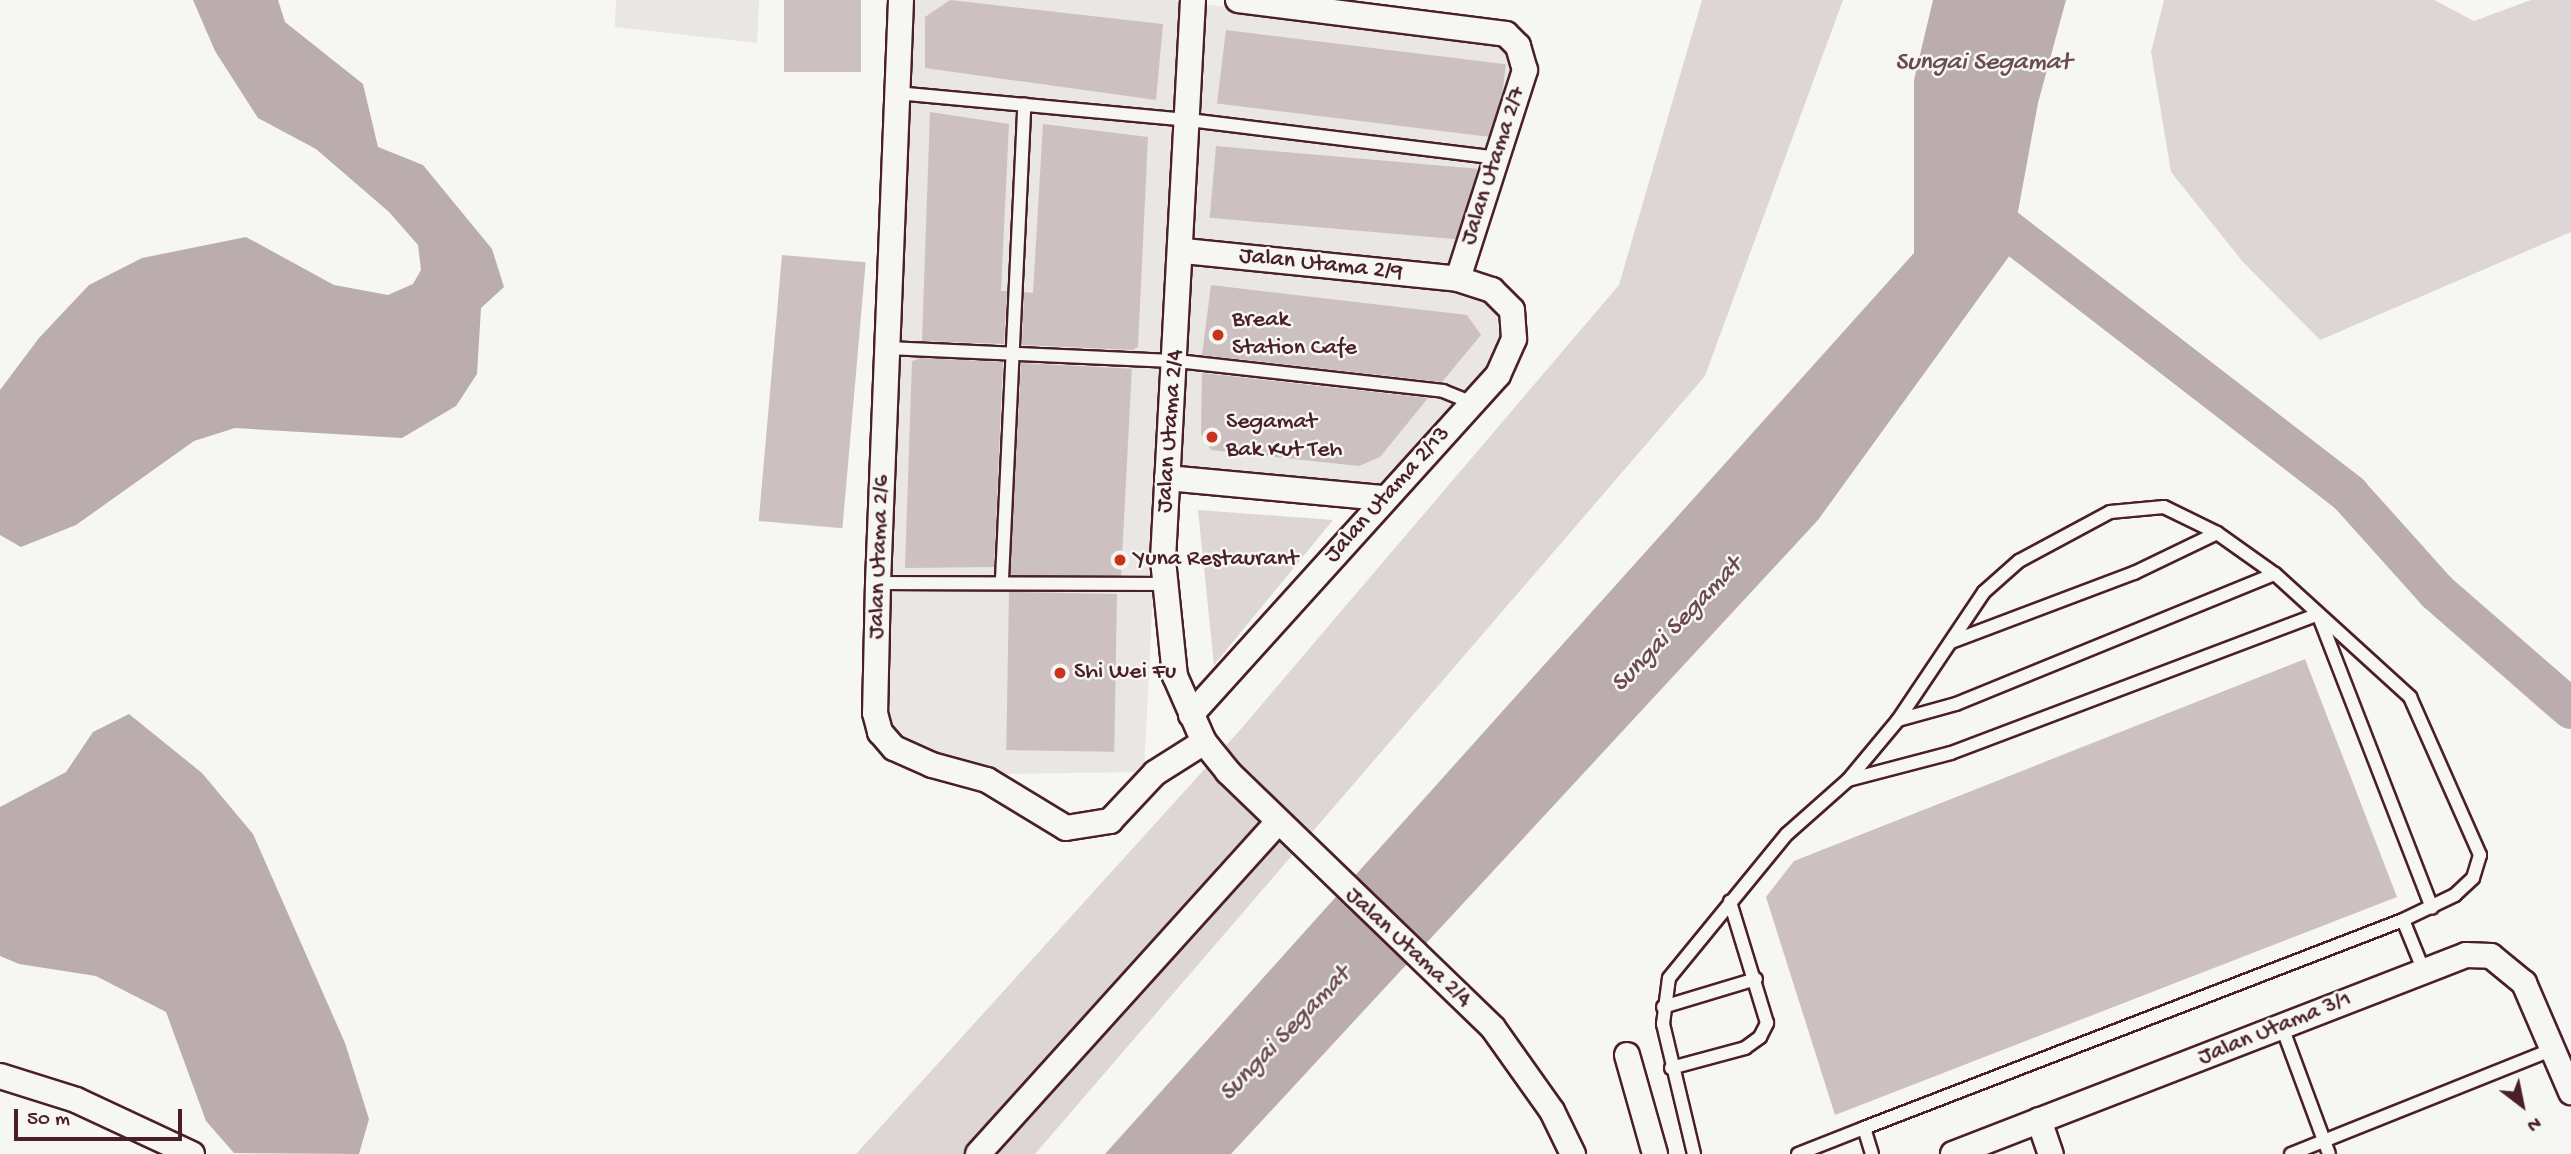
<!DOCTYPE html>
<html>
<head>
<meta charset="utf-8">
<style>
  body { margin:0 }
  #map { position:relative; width:2571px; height:1154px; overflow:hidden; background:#f6f6f2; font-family:"Gochi Hand",sans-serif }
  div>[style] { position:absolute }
  .built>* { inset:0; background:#e9e6e3 }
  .green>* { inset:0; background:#ddd6d5 }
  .water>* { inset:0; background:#bbadae }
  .river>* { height:40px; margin:-20px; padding:0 20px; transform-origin:20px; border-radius:20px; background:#bbadae }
  .building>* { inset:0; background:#ccc1c0; transform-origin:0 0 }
  .roads { filter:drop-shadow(2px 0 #4a1f2b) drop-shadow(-2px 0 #4a1f2b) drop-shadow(0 2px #4a1f2b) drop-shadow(0 -2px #4a1f2b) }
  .service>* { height:12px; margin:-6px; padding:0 6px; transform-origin:6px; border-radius:6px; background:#f6f6f2 }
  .minor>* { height:24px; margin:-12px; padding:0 12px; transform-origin:12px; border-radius:12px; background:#f6f6f2 }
  .dots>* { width:19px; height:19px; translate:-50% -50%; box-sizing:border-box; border:4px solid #f6f6f2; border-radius:50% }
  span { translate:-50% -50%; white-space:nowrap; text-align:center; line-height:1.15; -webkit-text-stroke:5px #f6f6f2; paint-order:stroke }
  .street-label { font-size:24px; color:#4a1f2b }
  .poi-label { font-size:24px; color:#4a1f2b }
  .left { translate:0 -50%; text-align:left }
  .water-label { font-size:26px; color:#6c4a52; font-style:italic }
  .north { position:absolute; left:2487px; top:1070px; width:70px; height:70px; -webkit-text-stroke:5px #f6f6f2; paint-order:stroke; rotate:148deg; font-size:19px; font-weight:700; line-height:28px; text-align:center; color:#4a1f2b }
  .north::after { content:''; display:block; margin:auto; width:24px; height:32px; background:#4a1f2b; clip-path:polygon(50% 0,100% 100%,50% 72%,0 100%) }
  .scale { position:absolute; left:14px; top:1109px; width:168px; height:32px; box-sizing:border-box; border:4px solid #4a1f2b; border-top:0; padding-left:9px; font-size:21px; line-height:24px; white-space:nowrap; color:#4a1f2b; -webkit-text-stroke:5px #f6f6f2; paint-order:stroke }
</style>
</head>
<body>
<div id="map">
  <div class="built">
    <i style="clip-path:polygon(616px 0,759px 0,757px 43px,615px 27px)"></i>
    <i style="clip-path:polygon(891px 0,1170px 0,1526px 43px,1470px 272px,1524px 341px,1381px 511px,1158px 490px,1144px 772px,990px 774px,899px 741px,866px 709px)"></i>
  </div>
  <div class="green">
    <i style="clip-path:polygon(1702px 0,1843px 0,1705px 376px,1035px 1154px,856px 1154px,1240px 730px,1619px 285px)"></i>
    <i style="clip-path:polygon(2164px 0,2434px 0,2474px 21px,2531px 0,2571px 0,2571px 232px,2320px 340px,2243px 262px,2171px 172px,2151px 52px)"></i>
    <i style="clip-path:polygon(1198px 510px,1333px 520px,1214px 665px)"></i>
  </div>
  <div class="water">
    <i style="clip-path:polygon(193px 0,278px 0,285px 22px,363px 84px,378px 147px,423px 165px,492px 249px,504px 287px,481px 308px,477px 374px,456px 406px,402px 438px,235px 428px,194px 441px,76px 525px,21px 547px,0 535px,0 390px,39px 338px,89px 285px,142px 258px,246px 237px,334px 285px,388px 295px,413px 284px,421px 270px,418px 245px,389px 212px,316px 149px,258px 118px,215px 51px)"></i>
    <i style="clip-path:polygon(1933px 0,2066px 0,2038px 103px,2010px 255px,1818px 520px,1231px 1154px,1105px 1154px,1914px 253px,1914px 80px)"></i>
    <i style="clip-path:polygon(129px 714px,202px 773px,253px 834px,345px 1043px,369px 1119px,359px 1154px,234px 1153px,206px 1121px,166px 1012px,96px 976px,19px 964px,0 956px,0 807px,66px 772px,93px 732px)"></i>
  </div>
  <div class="river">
    <i style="left:1978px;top:207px;width:470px;rotate:37.7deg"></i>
    <i style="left:2350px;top:495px;width:130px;rotate:48.1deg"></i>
    <i style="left:2437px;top:592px;width:178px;rotate:41.1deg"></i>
  </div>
  <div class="building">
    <i style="left:784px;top:0;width:77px;height:72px"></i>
    <i style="clip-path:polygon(950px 0,1163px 24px,1156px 100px,925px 68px,925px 17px)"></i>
    <i style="left:1226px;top:30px;width:282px;height:74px;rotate:7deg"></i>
    <i style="clip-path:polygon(930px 112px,1009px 124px,1001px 291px,1007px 291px,1004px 344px,922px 341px)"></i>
    <i style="clip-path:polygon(1043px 124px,1148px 137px,1138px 347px,1133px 350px,1022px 345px,1024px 292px,1033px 293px)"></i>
    <i style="left:1216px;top:146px;width:262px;height:72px;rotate:5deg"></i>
    <i style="left:782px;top:255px;width:84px;height:267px;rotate:5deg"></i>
    <i style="clip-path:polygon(1211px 285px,1467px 315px,1481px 335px,1442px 382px,1202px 355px)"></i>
    <i style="clip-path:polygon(921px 358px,1003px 362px,994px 567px,905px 568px,912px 361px)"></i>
    <i style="left:1021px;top:363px;width:111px;height:212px;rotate:3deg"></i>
    <i style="clip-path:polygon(1202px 373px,1428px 398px,1380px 457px,1359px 466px,1211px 450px,1201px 434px)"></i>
    <i style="left:1009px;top:592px;width:108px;height:158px;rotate:1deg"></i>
    <i style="clip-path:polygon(2305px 659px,2397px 897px,1835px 1115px,1766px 897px,1794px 861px)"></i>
  </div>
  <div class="roads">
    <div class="service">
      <i style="left:897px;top:93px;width:293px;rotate:5.3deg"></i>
      <i style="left:1189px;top:120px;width:310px;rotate:7deg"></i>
      <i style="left:888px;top:348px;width:289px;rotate:2.6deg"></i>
      <i style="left:1177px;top:361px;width:268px;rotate:6.4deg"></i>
      <i style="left:1443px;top:391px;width:31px;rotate:22deg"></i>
      <i style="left:1002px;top:579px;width:475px;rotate:-87.3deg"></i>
      <i style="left:878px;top:583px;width:287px;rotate:0.2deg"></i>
      <i style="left:1951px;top:642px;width:196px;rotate:-20.7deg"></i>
      <i style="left:2134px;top:573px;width:92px;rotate:-25.7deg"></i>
      <i style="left:1898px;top:720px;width:60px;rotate:-15.4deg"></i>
      <i style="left:1956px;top:704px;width:344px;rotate:-22.2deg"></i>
      <i style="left:1848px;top:780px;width:106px;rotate:-14.7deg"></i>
      <i style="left:1951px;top:753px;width:392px;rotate:-20.7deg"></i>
      <i style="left:2318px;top:614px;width:315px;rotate:68.8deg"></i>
      <i style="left:1663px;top:1007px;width:97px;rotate:-16.8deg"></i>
      <i style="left:2282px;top:1027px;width:135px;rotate:69.7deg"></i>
      <i style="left:1671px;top:1068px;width:77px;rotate:-15.1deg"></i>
      <i style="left:1745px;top:1048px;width:19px;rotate:-36deg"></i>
      <i style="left:1760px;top:1037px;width:16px;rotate:-63deg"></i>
      <i style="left:1767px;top:1023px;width:127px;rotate:-107deg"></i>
      <i style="left:1694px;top:1154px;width:134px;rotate:-103.4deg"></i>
      <i style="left:1663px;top:1024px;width:46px;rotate:-82.6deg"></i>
      <i style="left:1669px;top:978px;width:186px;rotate:-50.7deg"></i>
      <i style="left:1787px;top:834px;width:81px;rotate:-41.5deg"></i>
      <i style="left:1848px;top:780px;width:78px;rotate:-50.2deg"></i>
      <i style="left:1898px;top:720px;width:154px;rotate:-56.1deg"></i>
      <i style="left:1984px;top:592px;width:47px;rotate:-41.5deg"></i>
      <i style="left:2019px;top:561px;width:103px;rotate:-28.3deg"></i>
      <i style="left:2110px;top:512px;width:54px;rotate:-5.3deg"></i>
      <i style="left:2164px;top:507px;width:59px;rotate:26.1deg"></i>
      <i style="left:2217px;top:533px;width:71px;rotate:35.3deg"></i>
      <i style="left:2275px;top:574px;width:183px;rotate:42.3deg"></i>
      <i style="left:2410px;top:697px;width:173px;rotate:66.1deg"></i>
      <i style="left:2480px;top:855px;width:24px;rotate:107deg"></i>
      <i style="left:2473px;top:878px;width:25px;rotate:137deg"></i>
      <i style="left:2455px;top:895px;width:58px;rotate:154.3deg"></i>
      <i style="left:2403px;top:920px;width:53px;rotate:67.8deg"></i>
      <i style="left:1798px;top:1154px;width:71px;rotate:-21.5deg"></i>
      <i style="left:1872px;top:1154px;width:27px;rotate:-107deg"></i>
      <i style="left:1864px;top:1128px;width:578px;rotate:-21.1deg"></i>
      <i style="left:2291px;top:1154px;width:283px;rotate:-21.8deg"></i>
    </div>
    <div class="minor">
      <i style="left:901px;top:0;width:583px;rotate:92.26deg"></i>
      <i style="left:878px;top:583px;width:130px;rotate:91.3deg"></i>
      <i style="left:875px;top:713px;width:20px;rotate:75deg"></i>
      <i style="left:880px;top:732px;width:21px;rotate:49deg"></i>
      <i style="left:894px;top:748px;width:42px;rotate:24.1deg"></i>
      <i style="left:932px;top:765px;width:57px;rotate:15.3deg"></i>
      <i style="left:987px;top:780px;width:92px;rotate:31.3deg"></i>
      <i style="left:1066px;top:828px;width:45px;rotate:-9deg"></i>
      <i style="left:1110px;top:821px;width:66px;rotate:-46.8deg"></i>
      <i style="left:1155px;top:773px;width:58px;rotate:-32.3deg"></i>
      <i style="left:1193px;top:0;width:561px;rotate:93.07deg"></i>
      <i style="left:1163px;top:560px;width:117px;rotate:84.1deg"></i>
      <i style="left:1175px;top:676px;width:72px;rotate:66.3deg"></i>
      <i style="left:1204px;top:742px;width:38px;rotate:51deg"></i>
      <i style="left:1228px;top:772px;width:368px;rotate:44deg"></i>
      <i style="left:1493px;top:1028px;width:102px;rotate:54.6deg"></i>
      <i style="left:1552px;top:1111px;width:48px;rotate:64deg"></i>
      <i style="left:1238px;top:0;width:270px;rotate:7.2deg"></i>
      <i style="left:1506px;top:34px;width:17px;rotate:45deg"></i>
      <i style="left:1518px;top:46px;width:25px;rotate:74deg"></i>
      <i style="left:1525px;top:70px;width:219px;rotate:107.8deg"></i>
      <i style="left:1184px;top:251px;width:275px;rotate:5.8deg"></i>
      <i style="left:1458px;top:279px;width:36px;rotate:18deg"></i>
      <i style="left:1492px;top:290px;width:28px;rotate:45deg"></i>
      <i style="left:1512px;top:310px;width:29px;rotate:86deg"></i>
      <i style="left:1514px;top:339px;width:39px;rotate:114deg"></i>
      <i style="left:1498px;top:375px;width:458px;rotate:132.1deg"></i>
      <i style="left:1167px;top:478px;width:216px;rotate:5.3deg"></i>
      <i style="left:1627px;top:1055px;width:103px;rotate:74.2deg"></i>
      <i style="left:0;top:1076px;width:80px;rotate:17.5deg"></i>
      <i style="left:76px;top:1100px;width:128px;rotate:25deg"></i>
      <i style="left:2039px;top:1120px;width:36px;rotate:71deg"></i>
      <i style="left:978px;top:1154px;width:445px;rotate:-47.9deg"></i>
      <i style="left:1953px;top:1154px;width:550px;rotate:-21.2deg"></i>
      <i style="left:2466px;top:955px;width:25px;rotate:2deg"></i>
      <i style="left:2491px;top:956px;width:43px;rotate:39.3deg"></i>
      <i style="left:2524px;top:983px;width:119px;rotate:66.7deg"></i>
    </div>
  </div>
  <div class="dots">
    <i style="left:1218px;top:335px;background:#c8321e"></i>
    <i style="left:1212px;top:437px;background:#c8321e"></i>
    <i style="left:1120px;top:560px;background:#c8321e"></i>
    <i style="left:1060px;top:673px;background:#c8321e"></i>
  </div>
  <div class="street-label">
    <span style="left:1494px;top:166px;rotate:-72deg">Jalan Utama 2/7</span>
    <span style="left:1321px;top:265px;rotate:6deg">Jalan Utama 2/9</span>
    <span style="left:1171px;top:431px;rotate:-86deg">Jalan Utama 2/4</span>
    <span style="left:1388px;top:495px;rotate:-48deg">Jalan Utama 2/13</span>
    <span style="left:880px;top:557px;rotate:-88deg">Jalan Utama 2/6</span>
    <span style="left:1408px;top:948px;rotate:43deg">Jalan Utama 2/4</span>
    <span style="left:2275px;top:1029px;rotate:-22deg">Jalan Utama 3/1</span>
  </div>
  <div class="poi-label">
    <span class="left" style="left:1232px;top:335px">Break<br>Station Cafe</span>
    <span class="left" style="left:1226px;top:437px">Segamat<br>Bak Kut Teh</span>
    <span class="left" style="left:1134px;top:560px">Yuna Restaurant</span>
    <span class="left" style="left:1074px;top:673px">Shi Wei Fu</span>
  </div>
  <div class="water-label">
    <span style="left:1983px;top:64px">Sungai Segamat</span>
    <span style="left:1678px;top:626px;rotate:-46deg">Sungai Segamat</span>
    <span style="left:1286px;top:1035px;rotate:-46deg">Sungai Segamat</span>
  </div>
  <div class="north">N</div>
  <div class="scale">50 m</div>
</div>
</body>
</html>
